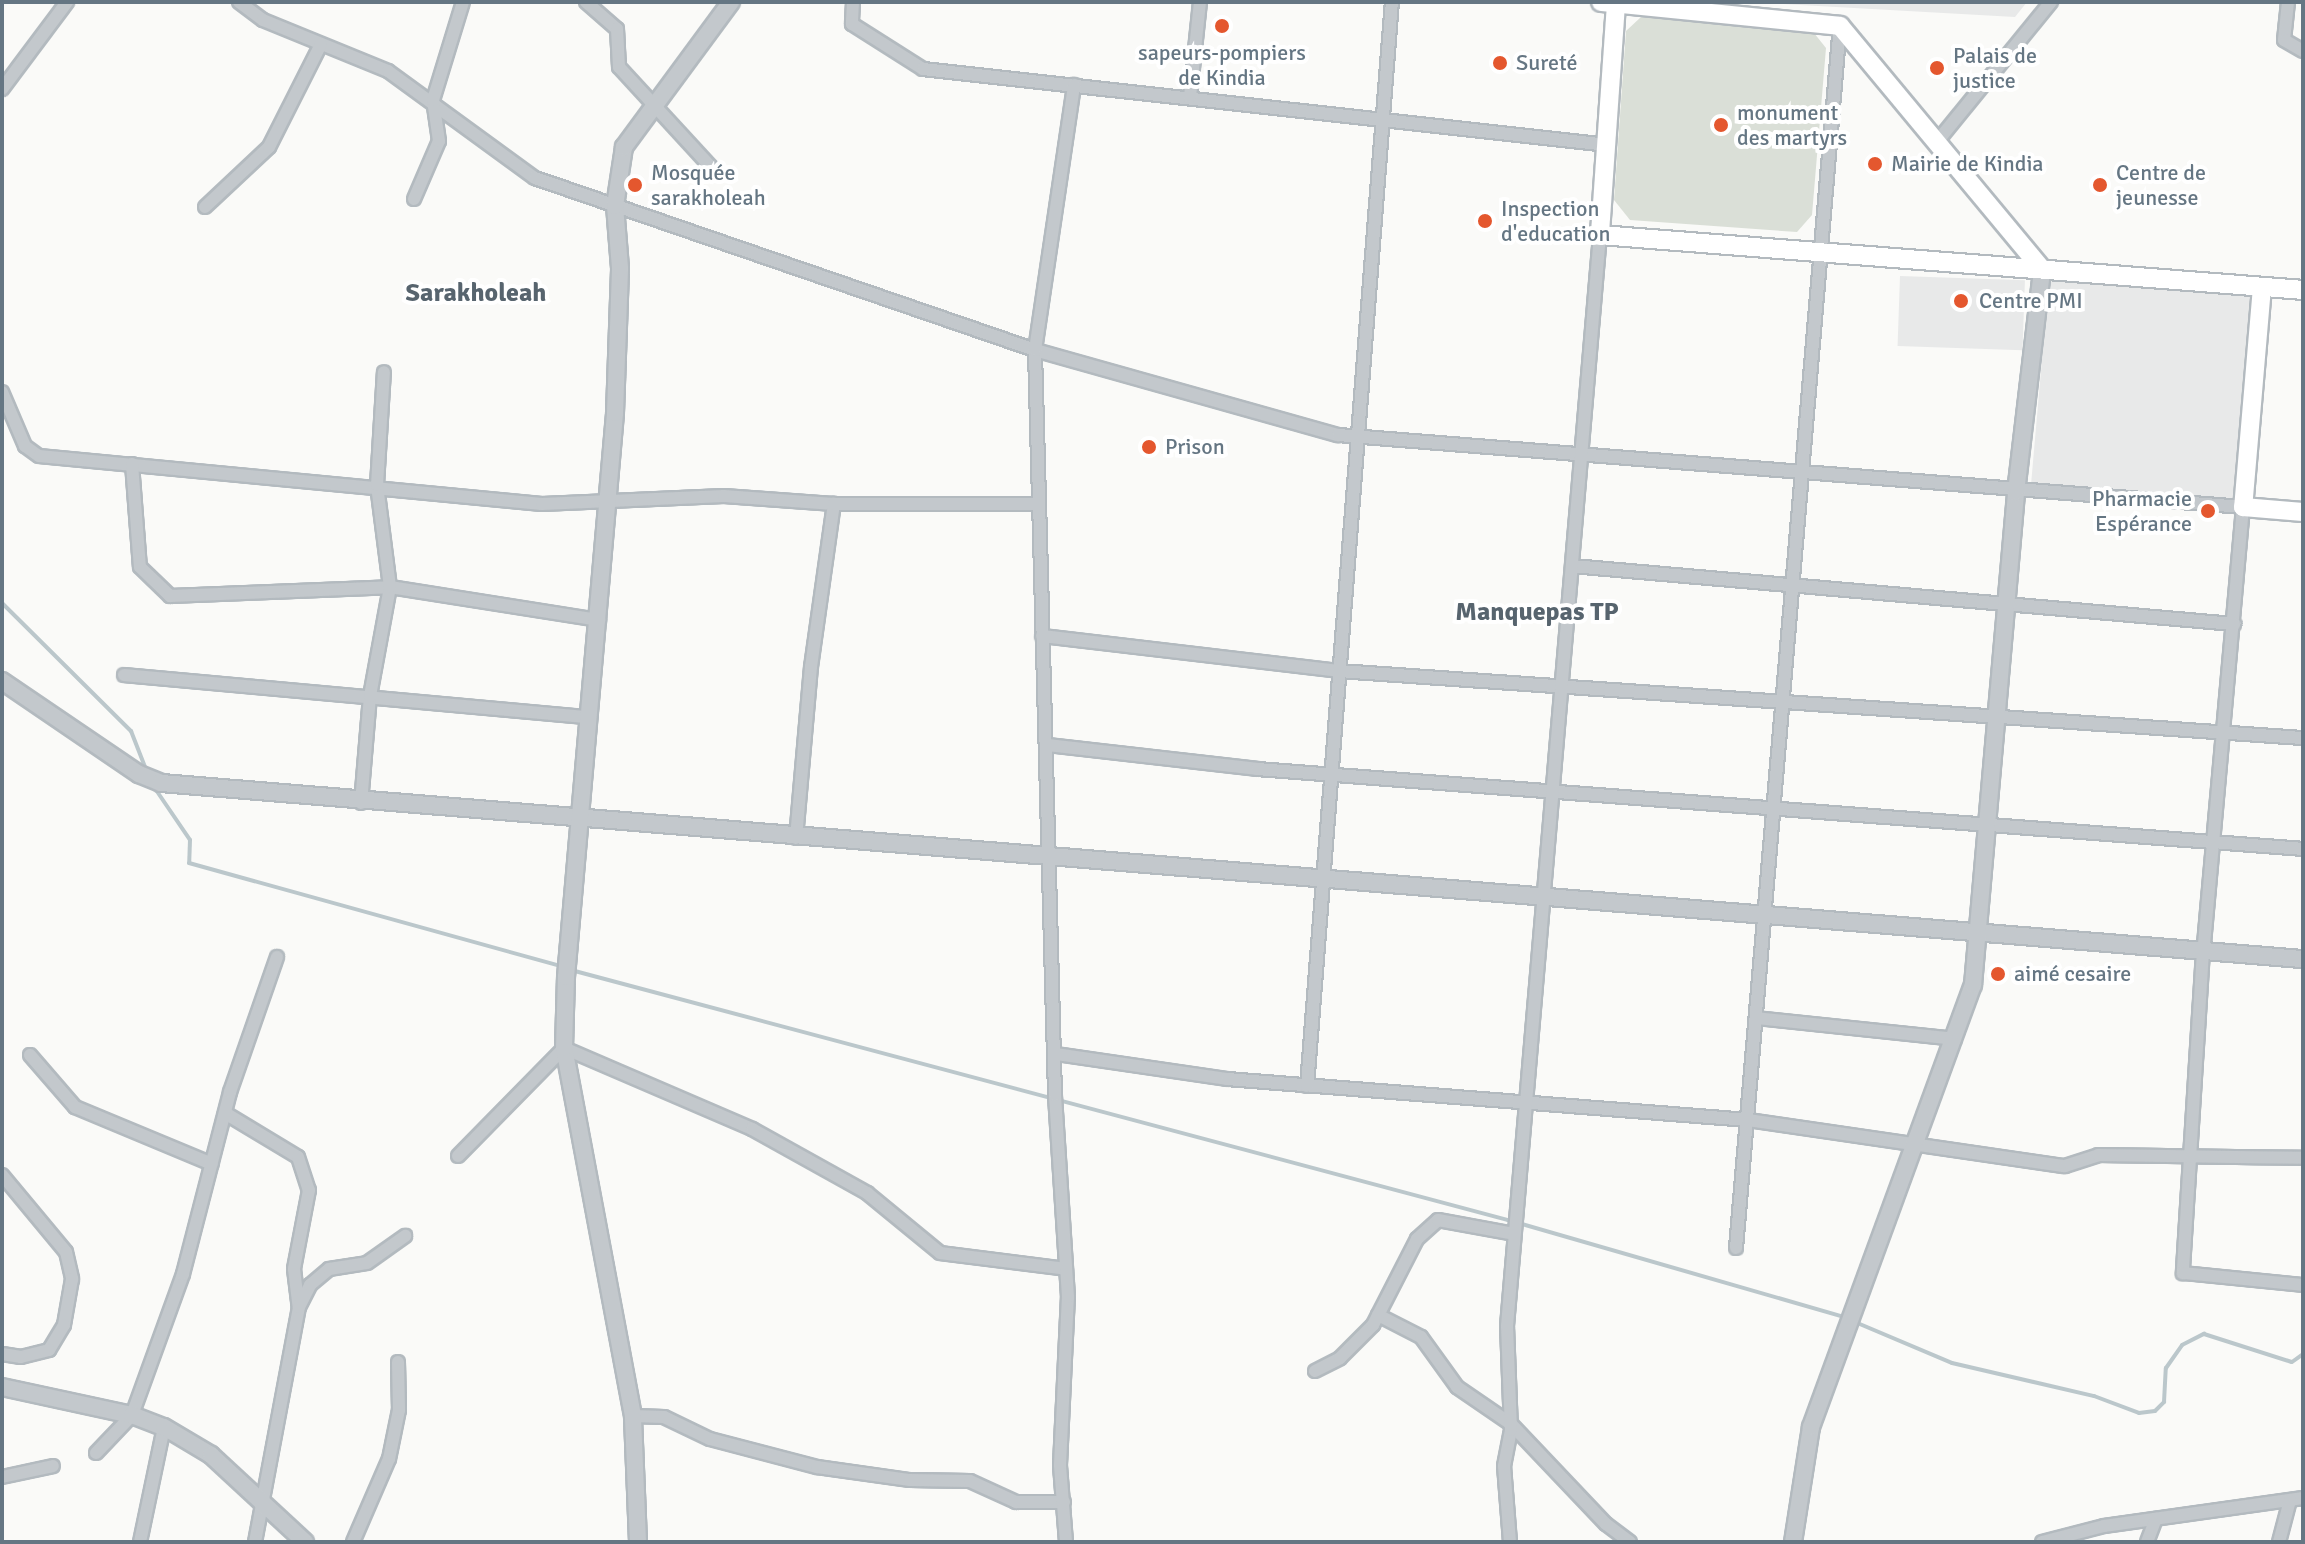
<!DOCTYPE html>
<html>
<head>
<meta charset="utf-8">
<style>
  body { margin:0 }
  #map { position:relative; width:2305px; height:1544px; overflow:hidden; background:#fafaf8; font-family:Signika,sans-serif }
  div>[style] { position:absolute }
  .built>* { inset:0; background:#e8e9e9; transform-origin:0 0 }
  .green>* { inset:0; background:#dadfd7 }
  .stream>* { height:4px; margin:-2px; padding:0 2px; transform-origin:2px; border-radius:2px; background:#bbc7cb }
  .roads { filter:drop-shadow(2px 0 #b3babf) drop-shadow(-2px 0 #b3babf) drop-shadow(0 2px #b3babf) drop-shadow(0 -2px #b3babf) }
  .minor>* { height:12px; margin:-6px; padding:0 6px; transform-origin:6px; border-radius:6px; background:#c3c8cc }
  .tertiary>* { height:16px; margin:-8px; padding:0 8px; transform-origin:8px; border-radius:8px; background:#c3c8cc }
  .secondary>* { height:18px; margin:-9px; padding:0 9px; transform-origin:9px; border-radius:9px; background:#fff }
  .dots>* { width:22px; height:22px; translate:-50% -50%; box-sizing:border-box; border:4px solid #fff; border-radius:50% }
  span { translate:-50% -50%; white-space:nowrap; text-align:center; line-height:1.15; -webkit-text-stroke:8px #fff; paint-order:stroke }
  .poi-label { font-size:22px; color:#657683 }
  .left { translate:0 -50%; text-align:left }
  .right { translate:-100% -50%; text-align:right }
  .quarter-label { font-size:26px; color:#57646e; font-weight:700 }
  .frame { position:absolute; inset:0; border:4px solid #657683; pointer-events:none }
</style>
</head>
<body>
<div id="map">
  <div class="built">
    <i style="clip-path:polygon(1746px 2px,2027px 2px,2015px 17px)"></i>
    <i style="left:1900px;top:276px;width:125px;height:70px;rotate:2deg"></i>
    <i style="left:2049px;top:279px;width:206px;height:204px;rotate:5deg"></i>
  </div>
  <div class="green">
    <i style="clip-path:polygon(1641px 17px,1814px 33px,1826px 48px,1812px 215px,1797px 232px,1630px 220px,1614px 200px,1626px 31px)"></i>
  </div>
  <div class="stream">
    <i style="left:2px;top:603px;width:182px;rotate:44.8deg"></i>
    <i style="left:131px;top:731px;width:44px;rotate:68.7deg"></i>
    <i style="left:154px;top:787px;width:64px;rotate:55.8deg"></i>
    <i style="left:190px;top:840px;width:23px;rotate:92deg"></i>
    <i style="left:189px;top:863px;width:388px;rotate:15.5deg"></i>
    <i style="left:571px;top:970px;width:970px;rotate:14.94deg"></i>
    <i style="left:1508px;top:1220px;width:353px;rotate:16.1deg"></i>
    <i style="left:1855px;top:1322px;width:105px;rotate:22.9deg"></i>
    <i style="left:1952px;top:1363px;width:146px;rotate:13.1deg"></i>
    <i style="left:2094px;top:1396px;width:48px;rotate:20.7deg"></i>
    <i style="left:2139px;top:1413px;width:16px;rotate:-7deg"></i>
    <i style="left:2155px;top:1411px;width:13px;rotate:-45deg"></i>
    <i style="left:2164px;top:1402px;width:34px;rotate:-87deg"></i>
    <i style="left:2166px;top:1368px;width:28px;rotate:-55deg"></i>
    <i style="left:2182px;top:1345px;width:25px;rotate:-27deg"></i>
    <i style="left:2204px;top:1334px;width:92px;rotate:17.7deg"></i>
    <i style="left:2292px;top:1362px;width:14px;rotate:-36deg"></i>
  </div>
  <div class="roads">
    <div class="minor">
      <i style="left:239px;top:2px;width:30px;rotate:37deg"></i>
      <i style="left:263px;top:20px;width:135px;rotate:22.2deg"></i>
      <i style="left:388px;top:71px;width:182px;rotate:36.1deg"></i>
      <i style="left:535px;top:178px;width:529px;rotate:18.98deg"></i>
      <i style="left:1035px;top:350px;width:315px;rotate:15.7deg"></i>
      <i style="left:1338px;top:435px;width:908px;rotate:4.55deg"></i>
      <i style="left:2243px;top:507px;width:446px;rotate:95.1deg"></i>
      <i style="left:2203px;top:951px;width:323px;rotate:93.6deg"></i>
      <i style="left:2183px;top:1273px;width:121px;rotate:5.7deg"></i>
      <i style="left:586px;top:2px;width:41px;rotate:41.1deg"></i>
      <i style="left:617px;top:29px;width:38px;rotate:87deg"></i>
      <i style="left:619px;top:67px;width:136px;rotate:47.4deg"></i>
      <i style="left:853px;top:2px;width:22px;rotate:93deg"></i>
      <i style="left:852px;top:24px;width:84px;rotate:32.4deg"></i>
      <i style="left:923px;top:69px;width:689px;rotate:6.33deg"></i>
      <i style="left:2288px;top:2px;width:38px;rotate:96deg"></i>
      <i style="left:2284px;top:40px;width:22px;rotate:30deg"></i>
      <i style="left:2px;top:89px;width:109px;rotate:-53.2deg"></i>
      <i style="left:1190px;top:97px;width:96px;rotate:-84deg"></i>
      <i style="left:1936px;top:143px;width:182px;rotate:-50.8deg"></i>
      <i style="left:414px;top:199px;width:63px;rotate:-66.7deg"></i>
      <i style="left:439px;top:141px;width:41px;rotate:-98.3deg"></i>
      <i style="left:433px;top:100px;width:102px;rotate:-73deg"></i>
      <i style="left:205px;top:207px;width:88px;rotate:-43.2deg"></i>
      <i style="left:269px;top:147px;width:115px;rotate:-63.2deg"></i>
      <i style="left:2px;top:392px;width:59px;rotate:66.9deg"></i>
      <i style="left:25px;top:446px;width:17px;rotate:36deg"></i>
      <i style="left:39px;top:456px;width:505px;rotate:5.45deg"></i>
      <i style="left:542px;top:504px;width:182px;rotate:-2.5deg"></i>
      <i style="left:724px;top:496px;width:110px;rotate:4.2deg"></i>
      <i style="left:132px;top:464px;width:103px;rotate:85.6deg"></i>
      <i style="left:140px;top:567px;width:42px;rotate:44deg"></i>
      <i style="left:170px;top:596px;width:220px;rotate:-2.3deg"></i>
      <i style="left:390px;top:587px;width:212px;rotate:9deg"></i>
      <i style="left:1572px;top:566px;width:665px;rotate:5.01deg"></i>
      <i style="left:1042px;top:636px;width:299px;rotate:6.7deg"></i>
      <i style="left:1339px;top:671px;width:966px;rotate:3.98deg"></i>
      <i style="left:124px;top:675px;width:468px;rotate:5.2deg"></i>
      <i style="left:1047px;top:745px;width:211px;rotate:6.5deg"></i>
      <i style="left:1257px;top:769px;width:1049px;rotate:4.37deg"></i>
      <i style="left:361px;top:803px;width:107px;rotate:-85.2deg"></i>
      <i style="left:370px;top:696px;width:111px;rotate:-79.6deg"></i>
      <i style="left:390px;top:587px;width:103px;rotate:-97.3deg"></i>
      <i style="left:377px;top:485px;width:113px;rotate:-86.5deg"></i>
      <i style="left:796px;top:838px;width:172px;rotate:-85deg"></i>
      <i style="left:811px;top:667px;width:165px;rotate:-82deg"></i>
      <i style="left:834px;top:504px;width:205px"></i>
      <i style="left:1756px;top:1018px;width:200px;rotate:6deg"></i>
      <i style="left:1056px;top:1054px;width:173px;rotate:8.3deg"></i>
      <i style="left:1227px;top:1079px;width:523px;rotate:4.5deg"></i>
      <i style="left:1748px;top:1120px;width:320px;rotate:8.3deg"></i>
      <i style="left:2065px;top:1166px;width:35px;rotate:-18deg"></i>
      <i style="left:2098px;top:1155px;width:205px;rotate:0.8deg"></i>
      <i style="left:30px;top:1055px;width:69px;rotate:49.1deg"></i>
      <i style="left:75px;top:1107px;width:148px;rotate:22.6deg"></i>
      <i style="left:1307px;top:1086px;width:1087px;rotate:-85.52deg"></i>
      <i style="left:225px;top:1113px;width:85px;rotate:31.1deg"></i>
      <i style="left:298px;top:1157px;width:35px;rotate:72deg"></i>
      <i style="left:309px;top:1190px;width:80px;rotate:100.8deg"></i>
      <i style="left:294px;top:1269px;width:38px;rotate:83deg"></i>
      <i style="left:299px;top:1307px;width:239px;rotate:100.6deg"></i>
      <i style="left:458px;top:1156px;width:151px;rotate:-45.5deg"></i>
      <i style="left:564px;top:1048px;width:205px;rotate:23.3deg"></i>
      <i style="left:752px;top:1129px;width:132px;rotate:29.1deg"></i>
      <i style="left:867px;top:1193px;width:94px;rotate:39.4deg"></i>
      <i style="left:940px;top:1253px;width:127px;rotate:7.2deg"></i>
      <i style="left:2px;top:1175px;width:100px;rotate:50.3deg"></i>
      <i style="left:66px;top:1252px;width:28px;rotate:77deg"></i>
      <i style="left:72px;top:1279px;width:47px;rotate:99.9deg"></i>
      <i style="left:64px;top:1325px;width:29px;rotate:121deg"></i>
      <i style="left:49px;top:1350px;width:29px;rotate:166deg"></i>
      <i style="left:21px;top:1357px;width:19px;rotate:-171deg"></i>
      <i style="left:1736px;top:1248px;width:1226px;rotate:-85.14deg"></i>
      <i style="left:299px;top:1307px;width:25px;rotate:-63deg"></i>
      <i style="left:310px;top:1285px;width:25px;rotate:-40deg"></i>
      <i style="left:329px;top:1269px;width:38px;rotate:-9deg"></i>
      <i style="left:367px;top:1263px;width:47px;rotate:-35.4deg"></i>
      <i style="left:1378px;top:1315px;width:48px;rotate:27.1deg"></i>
      <i style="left:1421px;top:1337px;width:62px;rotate:54.2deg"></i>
      <i style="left:1457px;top:1387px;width:65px;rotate:34.4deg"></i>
      <i style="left:1511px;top:1424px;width:138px;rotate:46.5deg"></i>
      <i style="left:1606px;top:1524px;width:30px;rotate:37deg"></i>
      <i style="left:1315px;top:1371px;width:28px;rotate:-27deg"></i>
      <i style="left:1340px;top:1358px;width:47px;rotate:-45deg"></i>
      <i style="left:1373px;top:1325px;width:97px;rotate:-62.9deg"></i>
      <i style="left:1417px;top:1239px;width:28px;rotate:-42deg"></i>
      <i style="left:1438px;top:1220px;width:77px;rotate:10.4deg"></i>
      <i style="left:633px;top:1416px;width:31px;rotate:2deg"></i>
      <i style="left:664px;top:1417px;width:51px;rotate:25.6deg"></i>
      <i style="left:710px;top:1439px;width:111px;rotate:14.7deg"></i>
      <i style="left:817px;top:1467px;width:94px;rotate:8deg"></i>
      <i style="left:910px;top:1480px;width:60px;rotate:1deg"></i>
      <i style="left:970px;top:1481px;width:51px;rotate:24.5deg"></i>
      <i style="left:1016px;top:1502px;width:48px"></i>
      <i style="left:96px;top:1453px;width:52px;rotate:-46.5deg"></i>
      <i style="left:132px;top:1415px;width:150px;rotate:-70.1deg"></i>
      <i style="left:183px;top:1274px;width:188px;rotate:-75.5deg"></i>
      <i style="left:230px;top:1092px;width:143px;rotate:-70.8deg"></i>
      <i style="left:2px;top:1477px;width:52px;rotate:-12.2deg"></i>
      <i style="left:140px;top:1542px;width:117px;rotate:-78.2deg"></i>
      <i style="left:353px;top:1542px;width:90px;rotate:-66.6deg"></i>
      <i style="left:389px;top:1459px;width:50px;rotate:-78.5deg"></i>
      <i style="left:399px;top:1410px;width:48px;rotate:-91.2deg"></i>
      <i style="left:1066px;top:1542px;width:77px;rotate:-94.5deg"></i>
      <i style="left:1060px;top:1465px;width:168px;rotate:-87.3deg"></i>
      <i style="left:1068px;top:1297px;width:202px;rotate:-93.7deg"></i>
      <i style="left:1055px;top:1095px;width:745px;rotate:-91.54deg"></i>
      <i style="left:1035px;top:350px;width:268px;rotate:-81.6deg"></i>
      <i style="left:1510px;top:1542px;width:76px;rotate:-94.5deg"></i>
      <i style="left:1504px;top:1466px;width:37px;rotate:-79deg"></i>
      <i style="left:1511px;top:1430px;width:104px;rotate:-92.2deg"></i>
      <i style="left:1507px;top:1326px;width:1095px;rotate:-85.13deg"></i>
      <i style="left:2042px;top:1542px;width:64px;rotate:-14.5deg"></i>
      <i style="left:2104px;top:1526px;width:201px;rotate:-8deg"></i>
      <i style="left:2147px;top:1542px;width:25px;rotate:-69deg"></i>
      <i style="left:2279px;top:1542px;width:43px;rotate:-75.3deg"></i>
    </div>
    <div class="tertiary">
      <i style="left:2px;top:681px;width:166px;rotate:34.2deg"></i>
      <i style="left:139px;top:774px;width:24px;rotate:22deg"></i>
      <i style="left:161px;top:783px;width:2149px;rotate:4.7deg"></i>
      <i style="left:2px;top:1387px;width:133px;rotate:12.2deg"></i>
      <i style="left:132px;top:1415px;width:34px;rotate:21deg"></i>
      <i style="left:164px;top:1427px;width:55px;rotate:30.8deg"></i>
      <i style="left:211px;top:1455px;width:128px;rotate:42.8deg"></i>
      <i style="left:638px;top:1542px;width:126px;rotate:-92.3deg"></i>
      <i style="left:633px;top:1416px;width:374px;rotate:-100.6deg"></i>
      <i style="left:564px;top:1048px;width:71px;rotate:-88.4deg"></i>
      <i style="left:566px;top:977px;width:566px;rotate:-85.03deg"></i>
      <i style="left:615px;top:413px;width:145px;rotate:-88deg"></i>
      <i style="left:620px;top:268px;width:62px;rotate:-94.6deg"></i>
      <i style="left:615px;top:206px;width:60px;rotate:-81.3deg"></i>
      <i style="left:624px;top:147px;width:180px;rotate:-53.6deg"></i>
      <i style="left:1793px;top:1542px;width:116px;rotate:-81.1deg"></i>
      <i style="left:1811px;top:1427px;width:471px;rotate:-69.9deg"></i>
      <i style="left:1973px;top:985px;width:495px;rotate:-85deg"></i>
      <i style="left:2016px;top:492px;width:225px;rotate:-83.3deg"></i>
    </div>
    <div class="secondary">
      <i style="left:1601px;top:2px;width:240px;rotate:5.7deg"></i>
      <i style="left:1840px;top:26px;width:316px;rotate:50.3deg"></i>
      <i style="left:1616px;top:4px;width:232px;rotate:94deg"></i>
      <i style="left:1600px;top:235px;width:705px;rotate:4.47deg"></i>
      <i style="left:2262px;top:287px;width:221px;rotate:94.9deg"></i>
      <i style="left:2243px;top:507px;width:60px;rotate:4.8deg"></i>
    </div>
  </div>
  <div class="dots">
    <i style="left:1222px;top:26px;background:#e4572e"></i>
    <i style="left:1500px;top:63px;background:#e4572e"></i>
    <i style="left:1937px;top:68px;background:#e4572e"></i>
    <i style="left:1721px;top:125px;background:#e4572e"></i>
    <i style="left:1875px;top:164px;background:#e4572e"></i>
    <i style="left:635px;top:185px;background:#e4572e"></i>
    <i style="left:2100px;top:185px;background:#e4572e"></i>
    <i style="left:1485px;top:221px;background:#e4572e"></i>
    <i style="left:1961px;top:301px;background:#e4572e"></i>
    <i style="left:1149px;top:447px;background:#e4572e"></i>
    <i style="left:2208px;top:511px;background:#e4572e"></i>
    <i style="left:1998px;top:974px;background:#e4572e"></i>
  </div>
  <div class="poi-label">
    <span style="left:1222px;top:65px">sapeurs-pompiers<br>de Kindia</span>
    <span class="left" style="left:1953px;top:68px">Palais de<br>justice</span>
    <span class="left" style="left:1516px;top:63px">Sureté</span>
    <span class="left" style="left:1737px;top:125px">monument<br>des martyrs</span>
    <span class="left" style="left:1891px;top:164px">Mairie de Kindia</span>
    <span class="left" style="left:651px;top:185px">Mosquée<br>sarakholeah</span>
    <span class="left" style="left:2116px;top:185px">Centre de<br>jeunesse</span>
    <span class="left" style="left:1501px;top:221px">Inspection<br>d'education</span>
    <span class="left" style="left:1979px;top:301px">Centre PMI</span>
    <span class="left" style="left:1165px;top:447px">Prison</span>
    <span class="right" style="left:2192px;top:511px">Pharmacie<br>Espérance</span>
    <span class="left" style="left:2014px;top:974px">aimé cesaire</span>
  </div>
  <div class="quarter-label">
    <span style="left:476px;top:294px">Sarakholeah</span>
    <span style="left:1537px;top:613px">Manquepas TP</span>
  </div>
  <div class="frame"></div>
</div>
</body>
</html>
